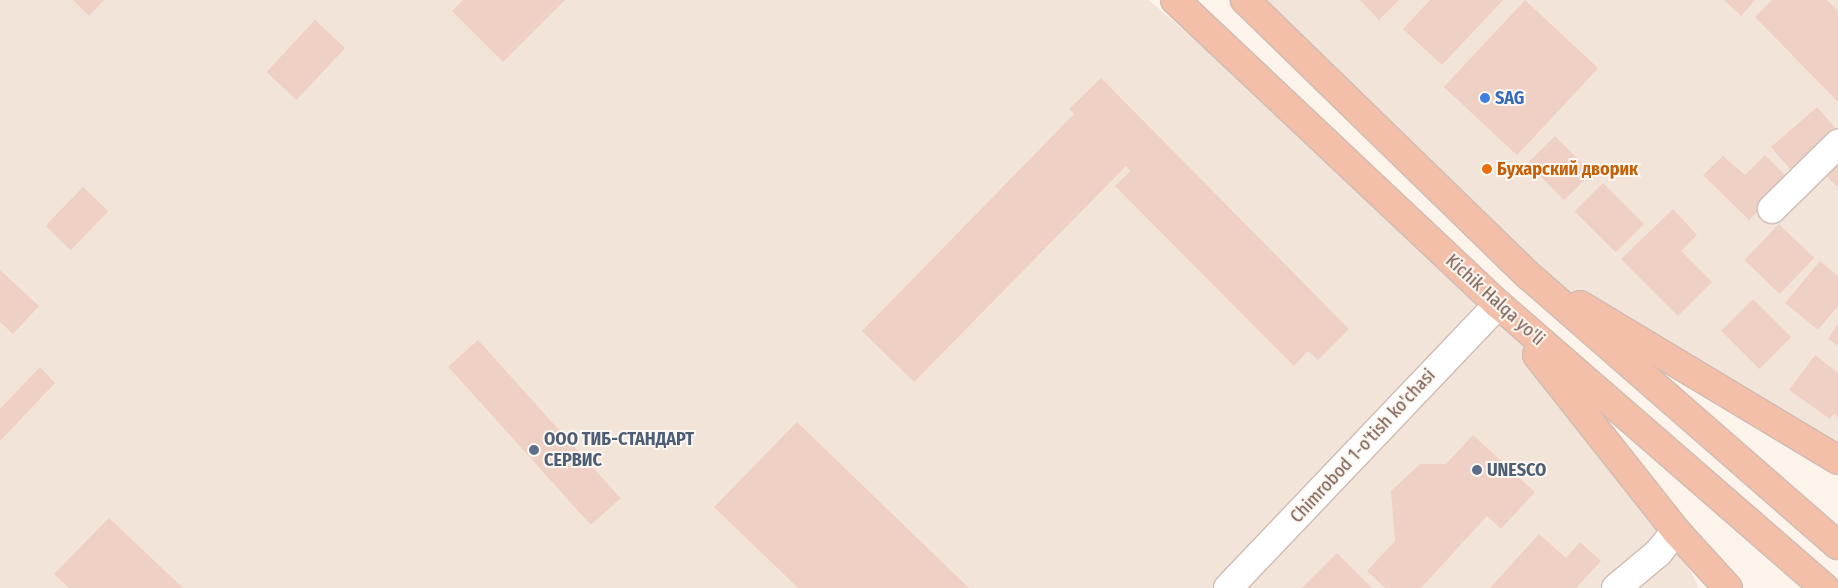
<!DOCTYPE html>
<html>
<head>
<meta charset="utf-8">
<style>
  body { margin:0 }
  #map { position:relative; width:1838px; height:588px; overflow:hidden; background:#fcf3eb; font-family:"Fira Sans Condensed",sans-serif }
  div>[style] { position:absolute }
  .residential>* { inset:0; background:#f3e4da }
  .building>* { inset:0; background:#efd0c5; transform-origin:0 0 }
  .roads { filter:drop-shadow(1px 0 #d0bcb3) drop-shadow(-1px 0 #d0bcb3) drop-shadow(0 1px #d0bcb3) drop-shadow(0 -1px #d0bcb3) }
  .minor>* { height:28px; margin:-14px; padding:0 14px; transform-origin:14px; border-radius:14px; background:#fff }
  .trunk>* { height:28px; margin:-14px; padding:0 14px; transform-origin:14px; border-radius:14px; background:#f3bfa8 }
  .dots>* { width:14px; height:14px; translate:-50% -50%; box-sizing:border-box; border:2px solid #fef8f2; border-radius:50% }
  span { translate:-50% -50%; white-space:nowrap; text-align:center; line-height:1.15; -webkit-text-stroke:4px #fef8f2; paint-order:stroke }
  .shop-label { font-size:18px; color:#366cbe; font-weight:700 }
  .left { translate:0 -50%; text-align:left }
  .food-label { font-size:18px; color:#c56008; font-weight:700 }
  .street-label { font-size:18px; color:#76584f }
  .service-label { font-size:18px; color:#4e5e75; font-weight:700 }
</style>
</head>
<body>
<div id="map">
  <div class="residential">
    <i style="clip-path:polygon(0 0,1149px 0,1498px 304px,1665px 520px,1699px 588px,0 588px)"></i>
    <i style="clip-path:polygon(1245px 0,1838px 0,1838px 460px,1528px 275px)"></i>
  </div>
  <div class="building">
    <i style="clip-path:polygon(73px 0,104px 0,89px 16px)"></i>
    <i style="clip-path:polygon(463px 0,565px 0,503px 62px,452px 11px)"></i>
    <i style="clip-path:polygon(1360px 0,1399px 0,1379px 20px)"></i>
    <i style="clip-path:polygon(1430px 0,1503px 0,1442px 65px,1403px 29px)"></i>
    <i style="left:1525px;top:0;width:100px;height:119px;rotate:43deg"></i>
    <i style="clip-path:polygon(1724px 0,1755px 0,1741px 16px)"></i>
    <i style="clip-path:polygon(1772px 0,1827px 0,1838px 11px,1838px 102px,1755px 17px)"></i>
    <i style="left:315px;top:20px;width:41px;height:71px;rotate:43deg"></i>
    <i style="clip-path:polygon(1101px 78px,1349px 329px,1318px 360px,1308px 351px,1294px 366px,1115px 186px,1130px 171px,1126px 166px,914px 382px,862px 331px,1074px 114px,1069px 109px)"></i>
    <i style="left:1817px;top:107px;width:32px;height:61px;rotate:49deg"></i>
    <i style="left:1555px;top:136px;width:52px;height:39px;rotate:45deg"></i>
    <i style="clip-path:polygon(1765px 155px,1789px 179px,1749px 220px,1703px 175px,1723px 156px,1745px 175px)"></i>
    <i style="clip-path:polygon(1838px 156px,1838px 188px,1822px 171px)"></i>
    <i style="left:1603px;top:183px;width:58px;height:40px;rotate:45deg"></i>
    <i style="left:83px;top:187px;width:35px;height:54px;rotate:44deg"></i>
    <i style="clip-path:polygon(1673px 209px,1697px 235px,1681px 251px,1712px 282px,1678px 316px,1621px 259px)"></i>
    <i style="left:1779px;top:224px;width:49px;height:50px;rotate:44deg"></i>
    <i style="clip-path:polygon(1820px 261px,1838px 276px,1838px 306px,1818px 330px,1785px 303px)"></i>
    <i style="clip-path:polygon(0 270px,39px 306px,13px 334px,0 322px)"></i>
    <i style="left:1753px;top:299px;width:54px;height:45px;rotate:45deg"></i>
    <i style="clip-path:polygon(1838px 323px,1838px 346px,1828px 339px)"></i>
    <i style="left:478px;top:340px;width:213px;height:40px;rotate:48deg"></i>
    <i style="clip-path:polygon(1815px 355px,1838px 373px,1838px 418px,1834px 414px,1830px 419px,1789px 390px)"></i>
    <i style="clip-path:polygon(40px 367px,55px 383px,0 441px,0 409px)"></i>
    <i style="clip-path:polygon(797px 422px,969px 588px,798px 588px,714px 507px)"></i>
    <i style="clip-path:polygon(1473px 435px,1535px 492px,1501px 529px,1487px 516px,1421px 588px,1385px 588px,1367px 571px,1395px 541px,1391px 491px,1420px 464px,1446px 464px)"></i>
    <i style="clip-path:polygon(109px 518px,183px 588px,69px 588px,54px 574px)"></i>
    <i style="clip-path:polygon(1539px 534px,1566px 558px,1580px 542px,1601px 561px,1576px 588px,1490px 588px)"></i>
    <i style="clip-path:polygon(1337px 553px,1372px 588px,1302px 588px)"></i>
  </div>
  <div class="roads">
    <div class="minor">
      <i style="left:1772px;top:209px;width:93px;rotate:-44.6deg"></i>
      <i style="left:1228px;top:588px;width:392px;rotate:-46.4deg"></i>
      <i style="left:1616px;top:588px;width:55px;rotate:-39.8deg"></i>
      <i style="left:1658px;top:553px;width:28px;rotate:-51deg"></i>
    </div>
    <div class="trunk">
      <i style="left:1175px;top:0;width:444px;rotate:43.3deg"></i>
      <i style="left:1498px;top:304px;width:433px;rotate:41deg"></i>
      <i style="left:1245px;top:0;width:395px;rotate:44.2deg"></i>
      <i style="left:1528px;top:275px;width:411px;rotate:41.1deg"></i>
      <i style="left:1580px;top:305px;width:301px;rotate:31deg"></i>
      <i style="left:1537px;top:355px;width:224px;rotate:51.7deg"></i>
      <i style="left:1676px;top:531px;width:77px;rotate:47.6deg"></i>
    </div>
  </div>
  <div class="dots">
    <i style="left:1485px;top:98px;background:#3f7fe0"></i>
    <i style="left:1487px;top:169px;background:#e8710a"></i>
    <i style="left:534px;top:450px;background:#5c6f8a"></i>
    <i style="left:1477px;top:470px;background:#5c6f8a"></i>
  </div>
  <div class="shop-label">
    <span class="left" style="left:1495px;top:98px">SAG</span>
  </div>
  <div class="food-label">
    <span class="left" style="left:1497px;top:169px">Бухарский дворик</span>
  </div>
  <div class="street-label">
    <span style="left:1495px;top:300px;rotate:42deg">Kichik Halqa yo'li</span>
    <span style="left:1363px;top:446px;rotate:-47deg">Chimrobod 1-o'tish ko'chasi</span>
  </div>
  <div class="service-label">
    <span class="left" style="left:544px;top:450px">ООО ТИБ-СТАНДАРТ<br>СЕРВИС</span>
    <span class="left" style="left:1487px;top:470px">UNESCO</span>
  </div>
</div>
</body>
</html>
